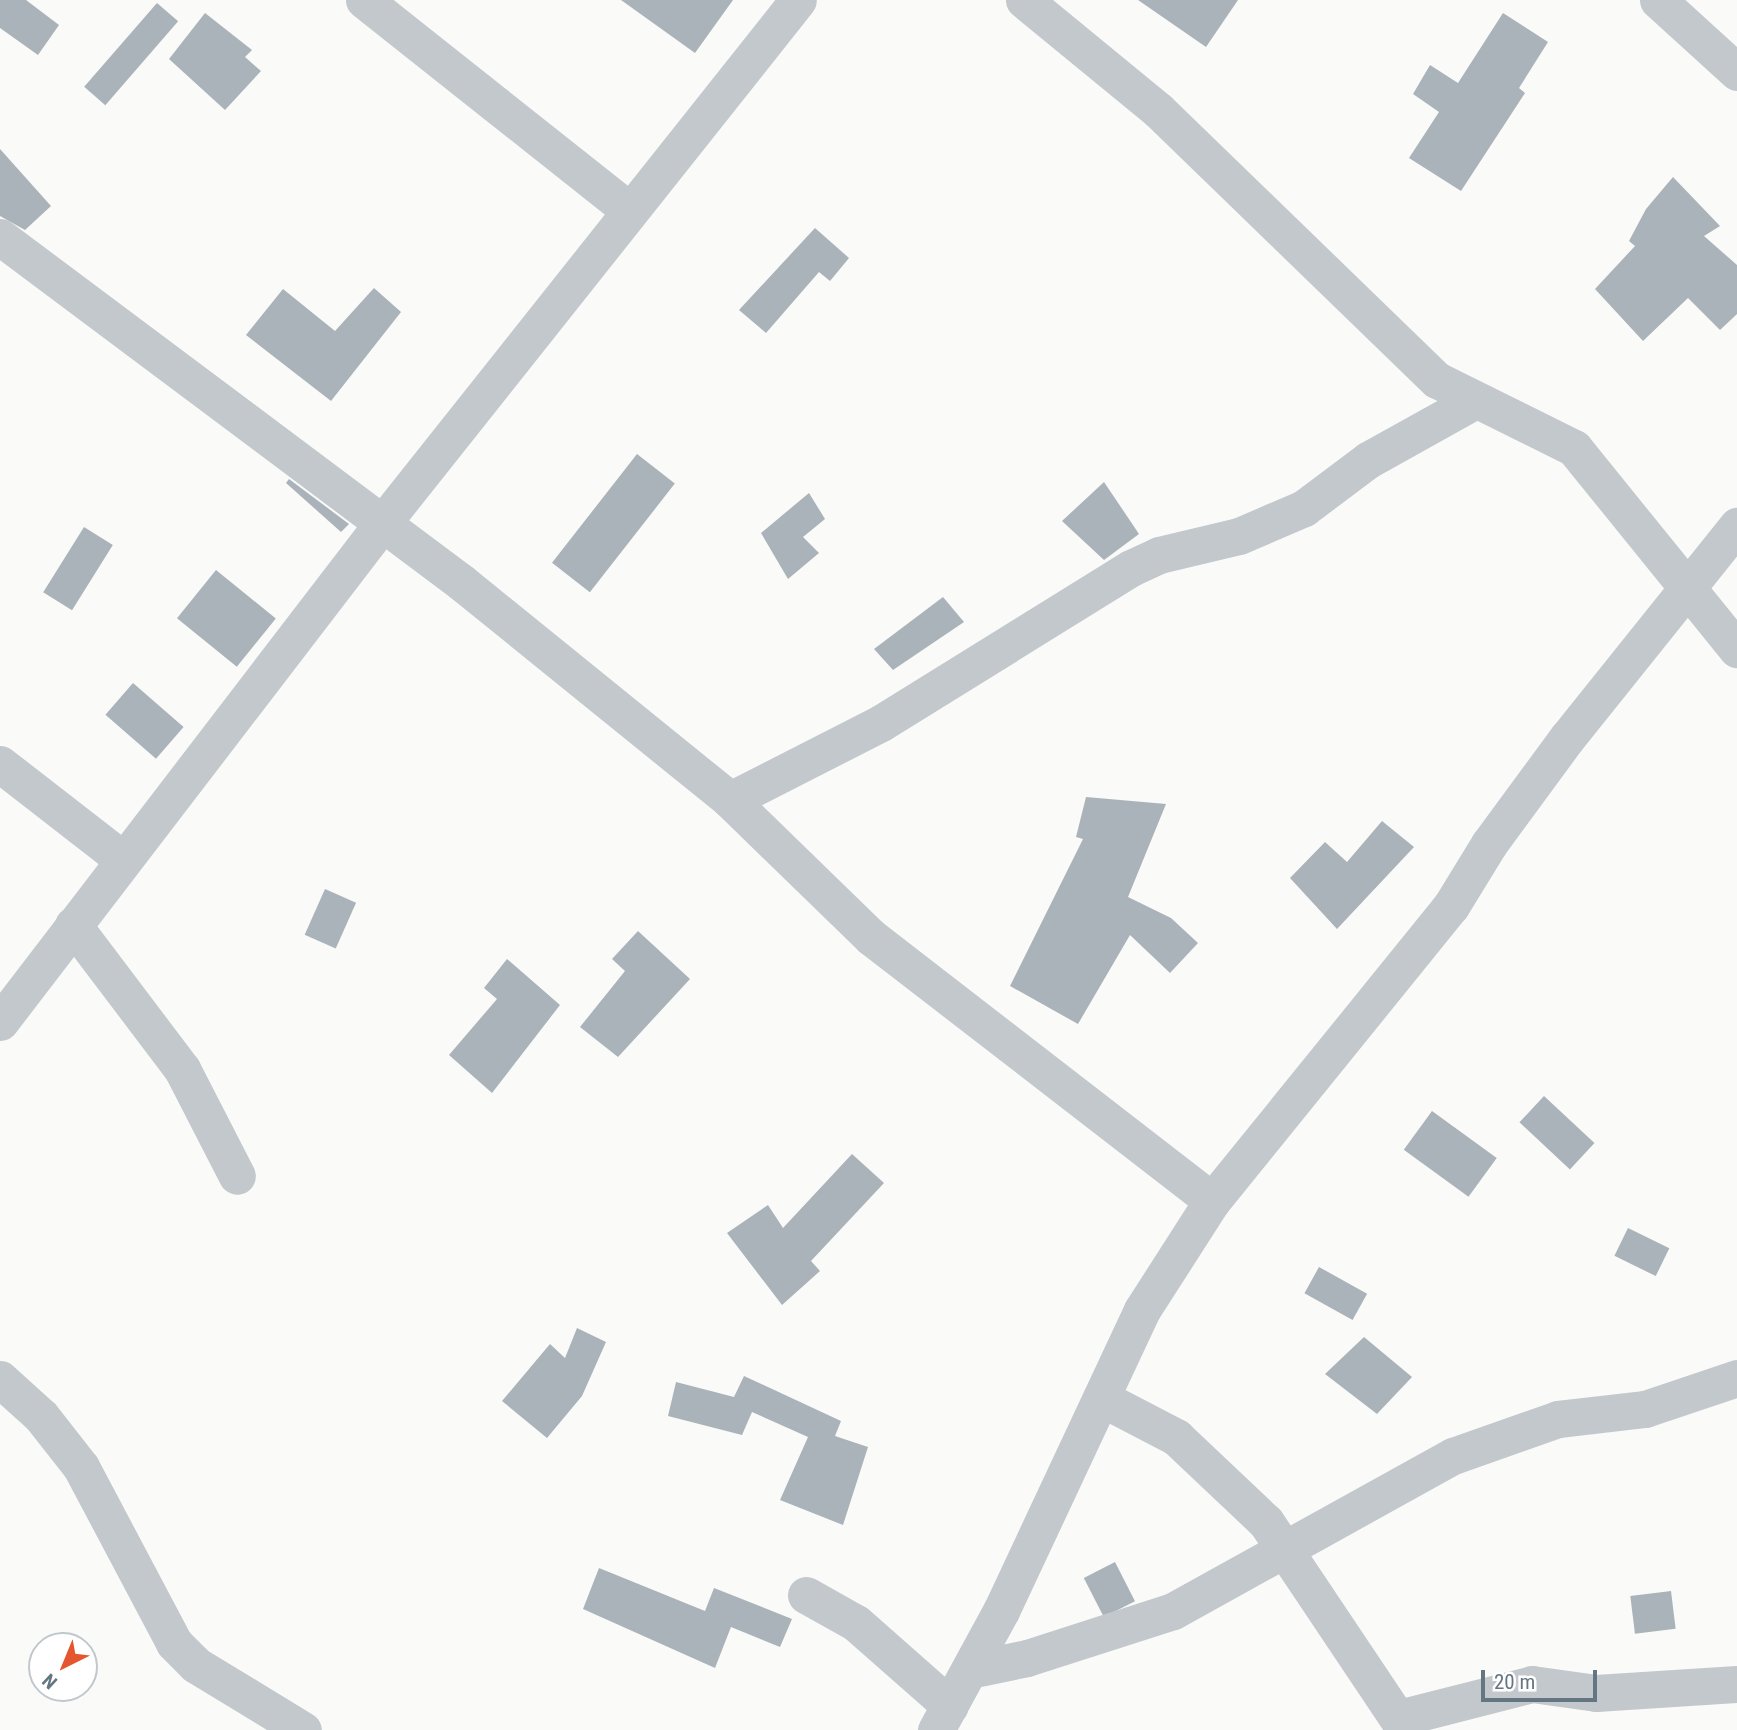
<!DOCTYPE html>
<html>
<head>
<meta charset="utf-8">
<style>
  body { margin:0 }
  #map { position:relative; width:1737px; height:1730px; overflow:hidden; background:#fafaf8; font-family:"Roboto Condensed",sans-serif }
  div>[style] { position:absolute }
  .building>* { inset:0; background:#aab3b9; transform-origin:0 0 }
  .street>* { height:37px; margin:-18.5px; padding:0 18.5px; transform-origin:18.5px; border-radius:18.5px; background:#c3c8cc }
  span { translate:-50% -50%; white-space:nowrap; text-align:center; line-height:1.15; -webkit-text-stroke:7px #fff; paint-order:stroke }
  .north { position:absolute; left:28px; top:1632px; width:70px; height:70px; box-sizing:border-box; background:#fff; border:2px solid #c1c8cd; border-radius:50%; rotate:223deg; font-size:19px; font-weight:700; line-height:28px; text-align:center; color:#657683 }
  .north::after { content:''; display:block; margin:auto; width:24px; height:32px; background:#e4572e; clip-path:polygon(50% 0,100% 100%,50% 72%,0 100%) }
  .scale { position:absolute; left:1481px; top:1670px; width:116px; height:32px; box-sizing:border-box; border:4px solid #657683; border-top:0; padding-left:9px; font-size:21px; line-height:24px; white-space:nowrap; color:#657683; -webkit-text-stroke:5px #fff; paint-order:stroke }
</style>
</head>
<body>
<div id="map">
  <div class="building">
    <i style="clip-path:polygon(0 0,26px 0,59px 25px,38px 55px,0 28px)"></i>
    <i style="clip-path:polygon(621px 0,733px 0,695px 53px)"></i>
    <i style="clip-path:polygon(1138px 0,1238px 0,1206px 47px)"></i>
    <i style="left:157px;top:3px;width:28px;height:111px;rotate:41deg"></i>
    <i style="clip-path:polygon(205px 13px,252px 50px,245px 57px,261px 71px,225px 110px,169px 59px)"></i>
    <i style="clip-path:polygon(1503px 13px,1548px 42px,1519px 88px,1525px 93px,1461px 191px,1409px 158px,1439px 112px,1413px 94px,1430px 65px,1458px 83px)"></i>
    <i style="clip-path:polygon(0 149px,51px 206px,25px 230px,0 216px)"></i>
    <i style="clip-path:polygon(1673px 177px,1720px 226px,1704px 236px,1737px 265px,1737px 314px,1720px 330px,1688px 298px,1643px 341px,1595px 289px,1635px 246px,1629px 241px,1646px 209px)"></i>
    <i style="clip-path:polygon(815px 228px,849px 258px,830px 281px,819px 272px,766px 333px,739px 310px)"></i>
    <i style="clip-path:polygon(374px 288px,401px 312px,331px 401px,246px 335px,283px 289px,335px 331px)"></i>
    <i style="left:637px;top:454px;width:48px;height:138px;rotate:38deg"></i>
    <i style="clip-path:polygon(289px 479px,349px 524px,341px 532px,286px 483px)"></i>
    <i style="clip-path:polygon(1104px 482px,1139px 534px,1104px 560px,1062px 521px)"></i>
    <i style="clip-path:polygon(809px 493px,825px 519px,803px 537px,819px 553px,788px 579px,761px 533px)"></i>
    <i style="left:84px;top:527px;width:34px;height:77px;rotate:32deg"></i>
    <i style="left:216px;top:570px;width:77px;height:62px;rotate:39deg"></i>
    <i style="clip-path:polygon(943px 597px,964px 622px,893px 670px,874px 649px)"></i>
    <i style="left:133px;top:683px;width:67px;height:42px;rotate:41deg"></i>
    <i style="clip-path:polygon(1086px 797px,1166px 804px,1128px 897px,1171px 918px,1198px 943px,1170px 973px,1130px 935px,1078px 1024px,1010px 986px,1083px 839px,1076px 837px)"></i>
    <i style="clip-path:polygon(1382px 821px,1414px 847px,1337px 929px,1290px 878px,1325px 842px,1347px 862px)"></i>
    <i style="left:325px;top:889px;width:34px;height:50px;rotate:24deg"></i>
    <i style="clip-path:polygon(638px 931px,690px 979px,618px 1057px,580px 1027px,625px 971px,612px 959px)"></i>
    <i style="clip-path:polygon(507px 959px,560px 1005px,492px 1093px,449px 1055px,497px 999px,484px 988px)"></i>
    <i style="left:1544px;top:1096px;width:69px;height:36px;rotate:43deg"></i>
    <i style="left:1432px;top:1111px;width:80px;height:48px;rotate:36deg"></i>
    <i style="clip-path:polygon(852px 1154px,884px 1183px,811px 1261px,820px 1271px,782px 1305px,727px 1233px,768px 1205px,783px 1228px)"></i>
    <i style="left:1628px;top:1228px;width:46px;height:31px;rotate:26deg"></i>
    <i style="left:1319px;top:1267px;width:55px;height:30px;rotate:29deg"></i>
    <i style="clip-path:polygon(577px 1328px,606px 1342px,582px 1396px,547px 1438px,502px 1401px,550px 1344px,565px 1358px)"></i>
    <i style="clip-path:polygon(1364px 1337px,1412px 1377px,1377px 1414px,1325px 1374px)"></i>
    <i style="clip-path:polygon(744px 1376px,841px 1421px,835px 1436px,868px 1447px,843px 1525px,780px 1500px,808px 1437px,752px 1412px,742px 1435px,668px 1416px,676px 1382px,734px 1397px)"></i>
    <i style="left:1115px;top:1562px;width:44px;height:35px;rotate:63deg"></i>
    <i style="clip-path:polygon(599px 1568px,705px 1611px,714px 1588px,792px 1619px,780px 1647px,731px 1627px,715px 1668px,583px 1609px)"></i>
    <i style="left:1671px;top:1591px;width:38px;height:41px;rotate:83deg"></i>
  </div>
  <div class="street">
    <i style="left:364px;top:0;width:338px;rotate:38.4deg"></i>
    <i style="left:1024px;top:0;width:173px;rotate:39.4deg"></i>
    <i style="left:1158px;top:110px;width:388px;rotate:44.1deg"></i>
    <i style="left:1437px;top:380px;width:153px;rotate:26.4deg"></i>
    <i style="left:1574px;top:448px;width:259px;rotate:51deg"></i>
    <i style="left:1658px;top:0;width:107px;rotate:42.3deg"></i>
    <i style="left:0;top:237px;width:576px;rotate:36.81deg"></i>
    <i style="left:461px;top:582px;width:346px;rotate:39deg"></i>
    <i style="left:730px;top:800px;width:197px;rotate:44.2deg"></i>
    <i style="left:871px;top:937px;width:431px;rotate:37.7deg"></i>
    <i style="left:0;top:764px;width:153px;rotate:37.8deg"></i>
    <i style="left:730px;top:800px;width:169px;rotate:-27deg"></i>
    <i style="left:881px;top:723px;width:294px;rotate:-31.8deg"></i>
    <i style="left:1131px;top:568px;width:31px;rotate:-25deg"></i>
    <i style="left:1159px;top:555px;width:82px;rotate:-13.4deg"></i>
    <i style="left:1239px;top:536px;width:71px;rotate:-23.3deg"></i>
    <i style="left:1304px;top:508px;width:80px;rotate:-36.9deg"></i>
    <i style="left:1368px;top:460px;width:119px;rotate:-29.1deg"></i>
    <i style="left:73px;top:925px;width:181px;rotate:52.9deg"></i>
    <i style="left:182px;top:1069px;width:120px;rotate:62.8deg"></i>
    <i style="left:0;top:1022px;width:626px;rotate:-52.53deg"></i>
    <i style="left:381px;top:525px;width:670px;rotate:-51.54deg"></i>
    <i style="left:0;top:1379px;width:55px;rotate:42.1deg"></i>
    <i style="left:41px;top:1416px;width:65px;rotate:51.9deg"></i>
    <i style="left:81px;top:1467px;width:199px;rotate:62.1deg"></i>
    <i style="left:174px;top:1643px;width:31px;rotate:45deg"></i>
    <i style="left:196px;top:1665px;width:125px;rotate:31.3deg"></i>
    <i style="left:1101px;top:1398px;width:85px;rotate:27.5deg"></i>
    <i style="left:1176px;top:1437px;width:124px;rotate:43.4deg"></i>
    <i style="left:1266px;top:1522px;width:250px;rotate:56.2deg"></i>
    <i style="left:806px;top:1595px;width:57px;rotate:29.2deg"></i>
    <i style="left:856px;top:1623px;width:125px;rotate:41.4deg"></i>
    <i style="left:970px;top:1670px;width:58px;rotate:-11.9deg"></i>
    <i style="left:1027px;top:1658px;width:153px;rotate:-17.8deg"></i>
    <i style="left:1173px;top:1611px;width:320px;rotate:-29deg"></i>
    <i style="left:1453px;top:1456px;width:111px;rotate:-19.4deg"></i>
    <i style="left:1558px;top:1419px;width:88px;rotate:-6.6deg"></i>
    <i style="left:1645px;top:1409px;width:97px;rotate:-18.6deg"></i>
    <i style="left:1399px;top:1718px;width:137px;rotate:-14.3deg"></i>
    <i style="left:1532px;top:1684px;width:65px;rotate:8deg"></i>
    <i style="left:1596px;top:1693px;width:141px;rotate:-3.7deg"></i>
    <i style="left:936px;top:1730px;width:136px;rotate:-61.4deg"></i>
    <i style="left:1001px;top:1611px;width:332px;rotate:-64.9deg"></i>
    <i style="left:1142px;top:1310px;width:130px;rotate:-57.3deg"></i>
    <i style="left:1212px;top:1201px;width:380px;rotate:-51deg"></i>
    <i style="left:1451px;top:906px;width:73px;rotate:-58.5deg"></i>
    <i style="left:1489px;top:844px;width:132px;rotate:-53.7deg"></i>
    <i style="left:1567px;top:738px;width:272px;rotate:-51.3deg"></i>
  </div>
  <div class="north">N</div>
  <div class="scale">20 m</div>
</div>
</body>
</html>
